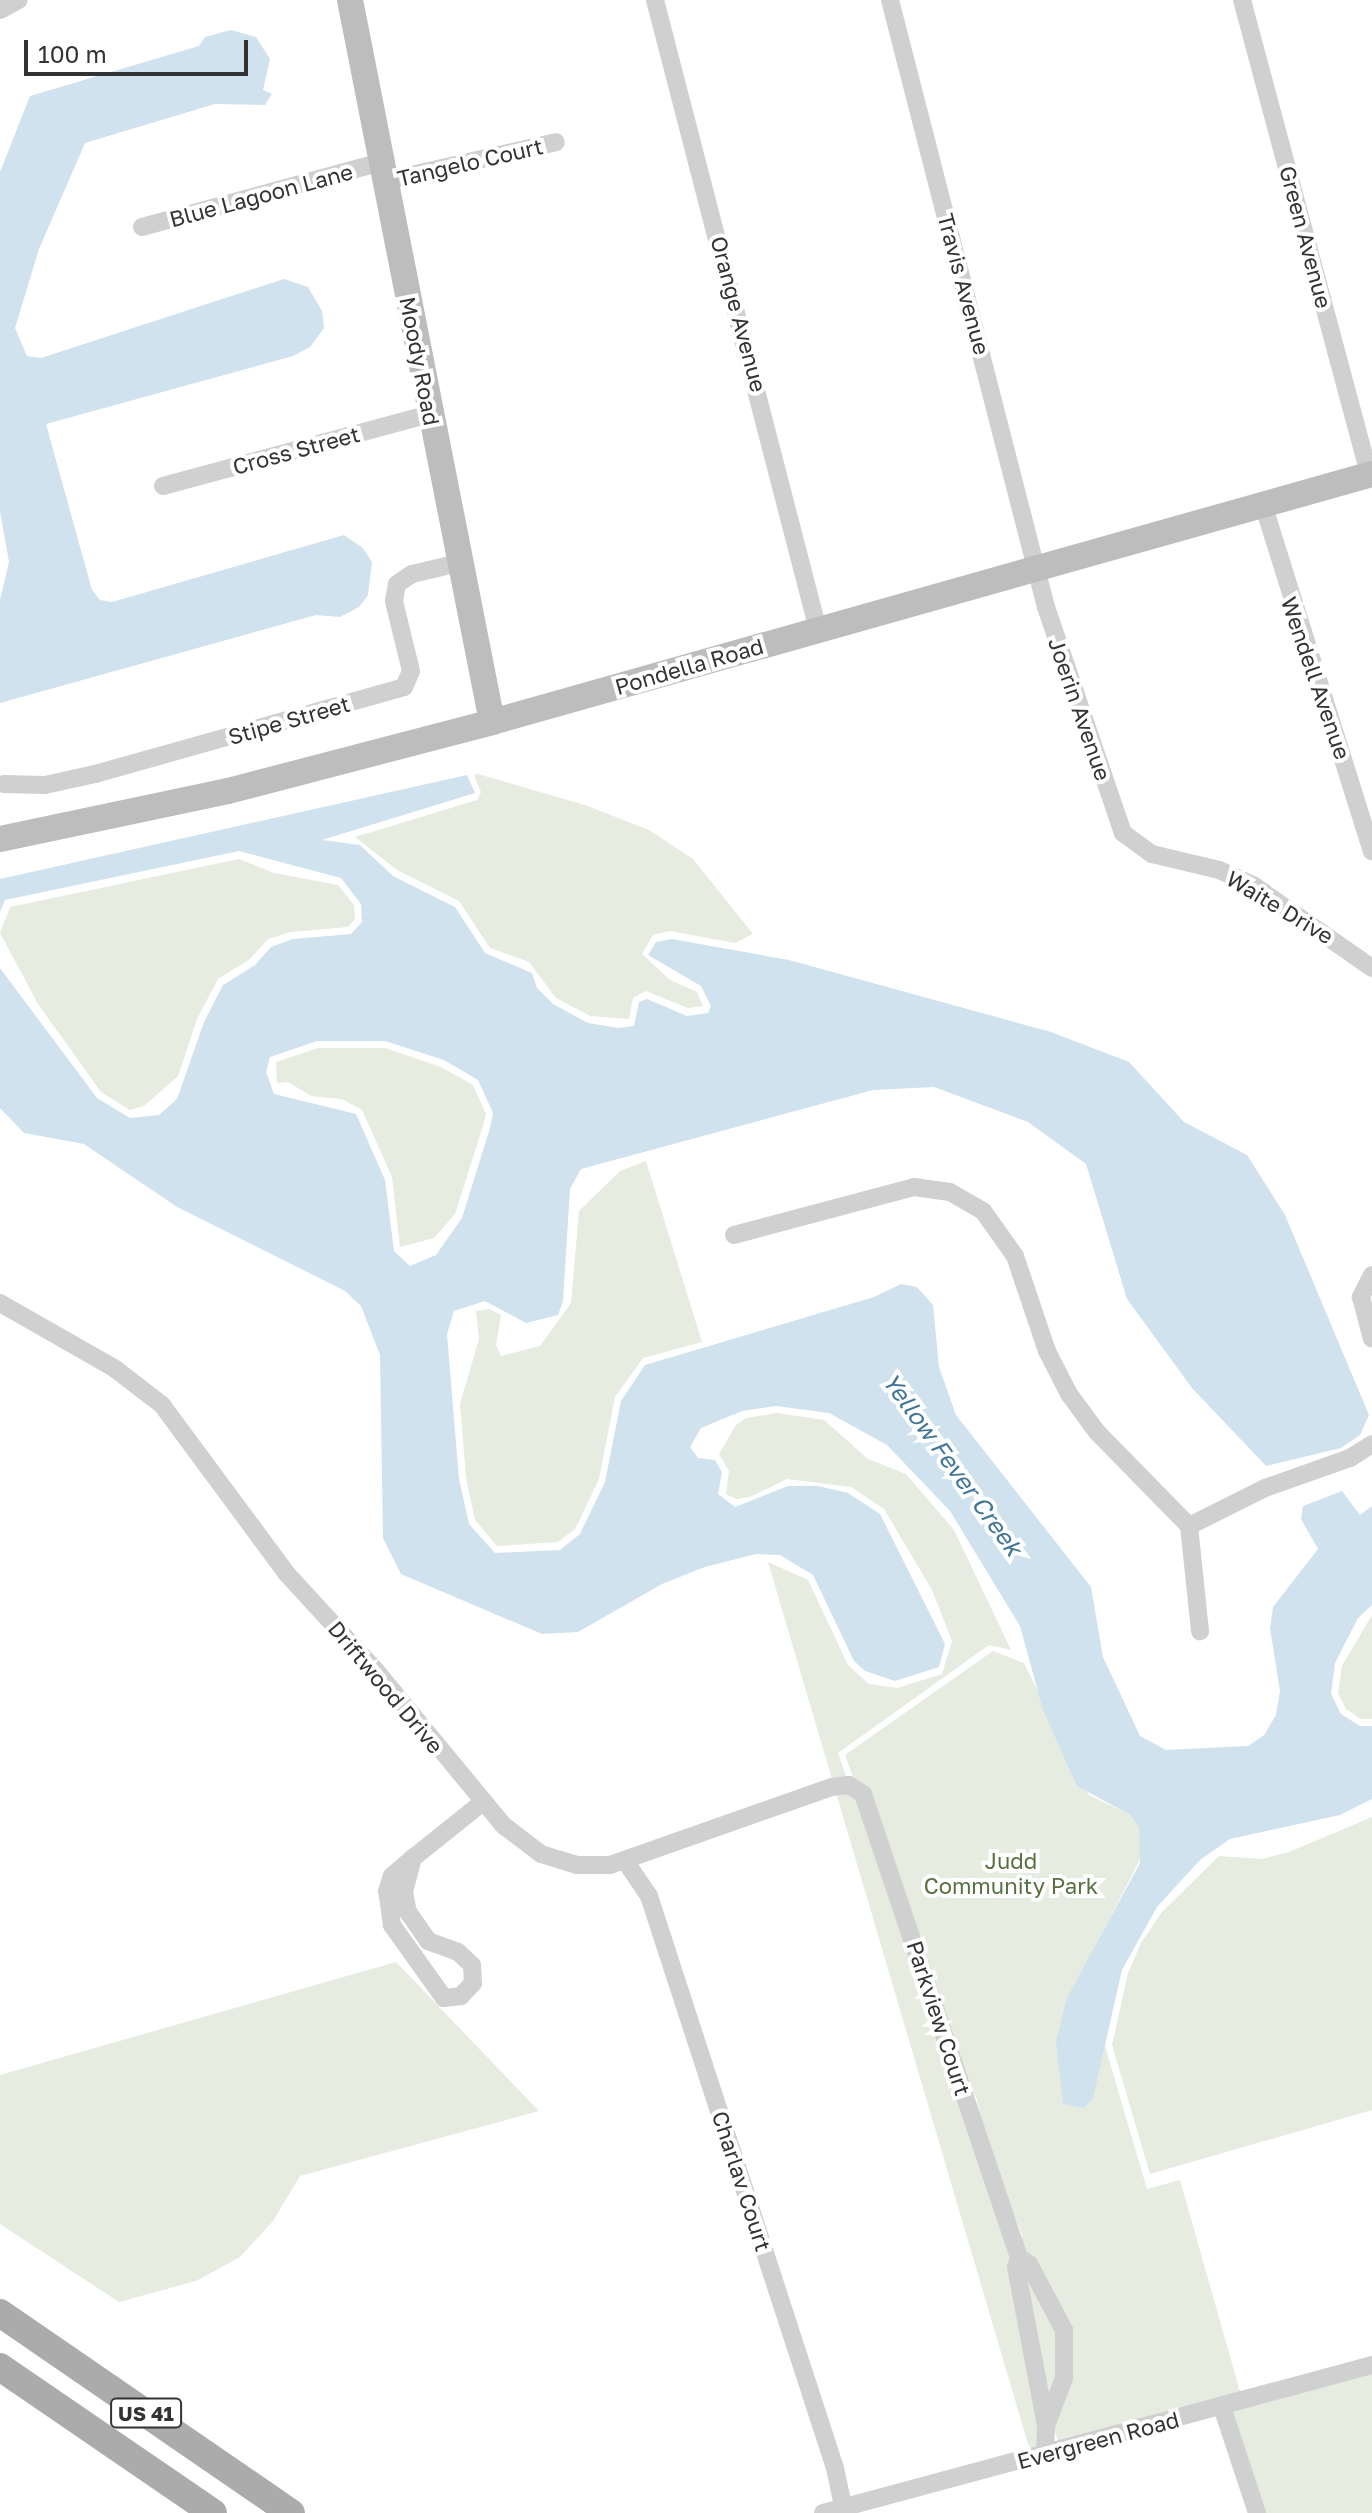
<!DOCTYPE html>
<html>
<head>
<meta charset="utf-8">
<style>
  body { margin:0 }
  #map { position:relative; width:1372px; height:2513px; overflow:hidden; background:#fff; font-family:"Golos Text",sans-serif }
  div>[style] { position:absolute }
  .green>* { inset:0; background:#e6ecdf }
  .water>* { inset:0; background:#cfe2ee }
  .street>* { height:18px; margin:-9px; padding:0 9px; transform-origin:9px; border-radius:9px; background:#d0d0d0 }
  .secondary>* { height:26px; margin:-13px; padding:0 13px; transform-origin:13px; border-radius:13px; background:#bdbdbd }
  .primary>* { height:28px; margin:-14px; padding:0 14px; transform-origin:14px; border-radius:14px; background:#ababab }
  span { translate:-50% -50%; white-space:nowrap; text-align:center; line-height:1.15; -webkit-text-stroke:8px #fff; paint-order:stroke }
  .shield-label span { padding:2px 6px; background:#fff; border:2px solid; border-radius:6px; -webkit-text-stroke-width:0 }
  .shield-label { font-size:20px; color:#333; font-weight:700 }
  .street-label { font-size:22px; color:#333 }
  .park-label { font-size:22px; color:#56703f }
  .water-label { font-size:24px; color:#3f7597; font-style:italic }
  .scale { position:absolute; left:24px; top:40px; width:224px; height:36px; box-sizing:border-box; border:4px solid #333; border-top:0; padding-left:10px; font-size:24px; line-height:28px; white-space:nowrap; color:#333; -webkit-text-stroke:6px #fff; paint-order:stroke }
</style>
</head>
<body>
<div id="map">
  <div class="green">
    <i style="clip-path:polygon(478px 774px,585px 805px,649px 830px,693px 859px,753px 934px,735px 943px,670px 931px,653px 935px,642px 954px,670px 980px,697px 992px,703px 1006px,688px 1008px,646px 991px,633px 998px,629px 1019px,590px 1016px,556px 998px,529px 962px,490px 948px,459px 901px,397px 870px,355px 837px,477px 800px,481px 792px,474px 775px)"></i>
    <i style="clip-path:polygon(239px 859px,274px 873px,338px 885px,354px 905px,355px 919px,348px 927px,291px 932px,268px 939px,250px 959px,218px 979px,197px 1019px,178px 1076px,144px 1106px,130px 1110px,101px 1092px,38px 1004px,0 933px,10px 907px)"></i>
    <i style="clip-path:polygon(318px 1048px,385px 1048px,441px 1067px,473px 1085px,486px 1114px,483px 1126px,455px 1214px,434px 1238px,400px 1247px,392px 1177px,362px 1110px,342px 1099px,311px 1096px,288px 1082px,277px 1083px,276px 1062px)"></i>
    <i style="clip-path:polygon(646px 1161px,702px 1342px,643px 1358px,615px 1397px,599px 1479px,575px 1529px,558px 1542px,497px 1546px,475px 1520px,466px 1478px,460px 1404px,479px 1339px,476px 1311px,490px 1309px,501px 1315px,496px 1345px,501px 1356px,540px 1346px,571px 1303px,579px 1211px,620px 1171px)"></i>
    <i style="clip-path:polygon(777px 1413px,824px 1420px,868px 1459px,906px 1474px,954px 1530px,1011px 1650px,989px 1645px,838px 1753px,849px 1785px,873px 1821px,1015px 2235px,1052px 2444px,1372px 2370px,1372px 2513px,1249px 2513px,1216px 2413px,1033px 2461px,768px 1562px,808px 1580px,848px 1665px,869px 1684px,897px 1688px,942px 1674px,952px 1641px,932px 1590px,884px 1509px,851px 1487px,787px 1479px,750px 1497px,736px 1499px,726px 1494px,729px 1471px,719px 1454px,736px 1425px,746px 1418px)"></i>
    <i style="clip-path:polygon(1372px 1615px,1372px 1719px,1361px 1719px,1346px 1709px,1338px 1693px,1342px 1666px)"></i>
    <i style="clip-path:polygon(993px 1651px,1024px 1663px,1089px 1795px,1130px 1815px,1152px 1836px,1083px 1971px,1147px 2189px,1180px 2180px,1241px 2395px,1067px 2443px,1058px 2440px,1042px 2399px,1019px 2258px,1022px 2235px,989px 2150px,976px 2097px,956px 2063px,845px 1755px)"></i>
    <i style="clip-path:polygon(1372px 1817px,1372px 2110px,1150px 2174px,1112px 2045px,1128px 1973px,1141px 1943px,1162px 1912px,1219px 1856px,1263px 1859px,1289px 1852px)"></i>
    <i style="clip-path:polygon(396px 1962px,539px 2111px,300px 2176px,273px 2221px,240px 2257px,196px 2281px,119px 2302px,0 2224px,0 2075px)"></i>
  </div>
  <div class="water">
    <i style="clip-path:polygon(231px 30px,256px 37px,270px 59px,263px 90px,272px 94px,265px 105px,215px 104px,85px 143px,39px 249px,15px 328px,27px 356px,41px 358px,284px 279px,308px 287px,322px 311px,324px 328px,310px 347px,293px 356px,46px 424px,92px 590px,100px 600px,112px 602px,344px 535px,363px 548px,372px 562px,368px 595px,359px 607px,340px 617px,316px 615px,0 703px,0 600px,9px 562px,0 511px,0 172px,30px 96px,199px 46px,205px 37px)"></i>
    <i style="clip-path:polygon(evenodd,467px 775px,475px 793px,322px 840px,360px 845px,393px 876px,455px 907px,485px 953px,532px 973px,537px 988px,553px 1004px,588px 1023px,618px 1028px,634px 1026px,639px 1002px,647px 999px,687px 1016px,708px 1013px,711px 1006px,701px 986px,648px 955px,656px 942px,672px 939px,789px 960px,1051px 1032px,1129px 1062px,1184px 1122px,1247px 1155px,1285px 1215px,1369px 1415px,1360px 1435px,1341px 1448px,1266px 1466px,1192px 1388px,1127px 1299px,1086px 1164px,1028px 1122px,934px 1087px,873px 1090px,581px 1169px,570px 1189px,563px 1301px,558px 1315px,526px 1323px,485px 1301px,454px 1311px,447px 1334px,459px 1479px,469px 1524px,495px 1553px,560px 1550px,580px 1534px,605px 1482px,621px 1401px,645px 1365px,874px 1297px,901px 1284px,917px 1287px,933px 1305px,939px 1367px,956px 1415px,1091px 1587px,1103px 1657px,1140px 1736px,1166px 1750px,1248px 1746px,1264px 1735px,1276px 1715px,1280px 1691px,1270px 1628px,1273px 1607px,1318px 1549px,1301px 1519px,1303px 1506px,1342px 1491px,1360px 1515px,1372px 1506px,1372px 1605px,1358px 1618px,1335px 1663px,1331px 1694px,1341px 1714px,1360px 1726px,1372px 1726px,1372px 1799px,1340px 1815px,1230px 1839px,1200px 1860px,1157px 1907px,1122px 1970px,1093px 2098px,1084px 2108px,1063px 2104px,1056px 2043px,1066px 2000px,1140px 1863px,1139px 1827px,1130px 1815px,1077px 1786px,1043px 1710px,1020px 1626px,950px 1511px,887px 1445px,829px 1413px,776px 1406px,742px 1411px,701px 1428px,690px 1447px,698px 1458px,715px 1460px,722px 1472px,718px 1494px,735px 1507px,788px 1486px,818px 1486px,848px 1493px,880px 1514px,945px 1644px,939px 1667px,895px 1681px,865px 1671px,854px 1661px,813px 1575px,780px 1555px,756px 1554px,705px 1567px,662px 1584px,578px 1632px,542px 1634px,401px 1574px,383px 1538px,380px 1355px,361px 1306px,345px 1291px,177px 1207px,84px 1144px,24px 1133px,0 1108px,0 968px,97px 1098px,130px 1118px,159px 1115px,177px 1099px,204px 1022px,223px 985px,255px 965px,271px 947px,293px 939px,351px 934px,362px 922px,361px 904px,341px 878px,239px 851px,5px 900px,0 912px,0 879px,467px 775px,317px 1041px,385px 1041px,444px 1060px,478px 1080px,493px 1113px,490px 1128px,462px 1218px,436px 1255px,410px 1266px,394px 1251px,385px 1180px,356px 1114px,274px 1094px,266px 1072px,270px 1057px,317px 1041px)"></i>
  </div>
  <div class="street">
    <i style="left:655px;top:0;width:651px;rotate:75.49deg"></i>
    <i style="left:890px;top:0;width:627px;rotate:75.59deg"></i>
    <i style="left:1046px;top:607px;width:239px;rotate:71.2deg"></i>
    <i style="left:1123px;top:833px;width:36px;rotate:36deg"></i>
    <i style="left:1152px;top:854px;width:69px;rotate:13.4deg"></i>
    <i style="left:1219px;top:870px;width:37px;rotate:24deg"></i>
    <i style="left:1253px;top:885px;width:145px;rotate:34.9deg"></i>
    <i style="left:1242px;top:0;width:492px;rotate:75deg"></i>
    <i style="left:0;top:10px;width:21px;rotate:-28deg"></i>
    <i style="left:385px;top:181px;width:175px;rotate:-12.8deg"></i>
    <i style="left:142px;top:227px;width:248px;rotate:-15.2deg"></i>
    <i style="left:163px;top:486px;width:277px;rotate:-15.1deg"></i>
    <i style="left:1263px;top:504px;width:364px;rotate:72.6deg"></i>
    <i style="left:4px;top:784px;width:41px;rotate:1.4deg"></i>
    <i style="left:45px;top:785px;width:51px;rotate:-12.4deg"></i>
    <i style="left:95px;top:774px;width:321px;rotate:-15.7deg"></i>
    <i style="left:404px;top:687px;width:17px;rotate:-66deg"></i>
    <i style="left:411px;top:671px;width:72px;rotate:-103.7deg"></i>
    <i style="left:394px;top:601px;width:17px;rotate:-80deg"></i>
    <i style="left:397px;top:584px;width:18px;rotate:-34deg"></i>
    <i style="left:412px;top:574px;width:48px;rotate:-13.2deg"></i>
    <i style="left:734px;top:1235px;width:186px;rotate:-14.9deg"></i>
    <i style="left:914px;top:1187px;width:36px;rotate:8deg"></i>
    <i style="left:950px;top:1192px;width:38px;rotate:30deg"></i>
    <i style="left:983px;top:1211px;width:55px;rotate:54.6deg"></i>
    <i style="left:1015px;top:1256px;width:100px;rotate:71.4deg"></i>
    <i style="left:1047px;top:1351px;width:48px;rotate:62.9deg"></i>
    <i style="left:1069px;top:1394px;width:47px;rotate:53.6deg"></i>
    <i style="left:1097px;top:1432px;width:132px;rotate:45.6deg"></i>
    <i style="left:1189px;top:1526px;width:106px;rotate:84deg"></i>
    <i style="left:1372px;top:1275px;width:25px;rotate:117deg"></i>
    <i style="left:1361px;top:1297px;width:43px;rotate:75.3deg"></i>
    <i style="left:0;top:1303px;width:131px;rotate:29.7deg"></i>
    <i style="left:114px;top:1368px;width:61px;rotate:37.6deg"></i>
    <i style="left:162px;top:1405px;width:210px;rotate:53.5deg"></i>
    <i style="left:287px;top:1574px;width:133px;rotate:47.4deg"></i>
    <i style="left:377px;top:1672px;width:198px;rotate:50.5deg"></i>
    <i style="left:503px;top:1825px;width:48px;rotate:37.3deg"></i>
    <i style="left:541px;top:1854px;width:38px;rotate:17deg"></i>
    <i style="left:577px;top:1865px;width:33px"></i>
    <i style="left:610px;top:1865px;width:235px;rotate:-19.4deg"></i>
    <i style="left:832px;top:1787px;width:17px;rotate:-7deg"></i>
    <i style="left:849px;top:1785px;width:17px;rotate:33deg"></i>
    <i style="left:863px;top:1794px;width:490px;rotate:71.4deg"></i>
    <i style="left:1019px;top:2258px;width:9px;rotate:108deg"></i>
    <i style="left:1016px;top:2267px;width:162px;rotate:79.3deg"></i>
    <i style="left:1046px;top:2426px;width:28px;rotate:92deg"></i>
    <i style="left:1189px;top:1526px;width:85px;rotate:-26.6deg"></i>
    <i style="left:1265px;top:1488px;width:90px;rotate:-19.4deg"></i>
    <i style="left:1350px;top:1458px;width:26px;rotate:-32deg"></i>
    <i style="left:413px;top:1858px;width:35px;rotate:105deg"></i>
    <i style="left:404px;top:1892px;width:20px;rotate:79deg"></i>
    <i style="left:408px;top:1912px;width:35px;rotate:55deg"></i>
    <i style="left:428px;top:1941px;width:32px;rotate:20deg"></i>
    <i style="left:458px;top:1952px;width:19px;rotate:43deg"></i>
    <i style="left:472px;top:1965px;width:18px;rotate:87deg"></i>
    <i style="left:473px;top:1983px;width:18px;rotate:133deg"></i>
    <i style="left:461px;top:1996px;width:17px;rotate:173deg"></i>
    <i style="left:444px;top:1998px;width:90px;rotate:-125.5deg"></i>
    <i style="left:392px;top:1925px;width:34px;rotate:-98deg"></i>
    <i style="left:387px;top:1891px;width:16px;rotate:-72deg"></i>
    <i style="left:392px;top:1876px;width:28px;rotate:-41deg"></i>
    <i style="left:413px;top:1858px;width:90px;rotate:-38.7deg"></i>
    <i style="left:626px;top:1862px;width:41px;rotate:55.9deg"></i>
    <i style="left:649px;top:1896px;width:601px;rotate:71.99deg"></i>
    <i style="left:835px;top:2468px;width:40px;rotate:78deg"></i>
    <i style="left:1019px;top:2258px;width:12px;rotate:31deg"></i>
    <i style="left:1029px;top:2264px;width:75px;rotate:62.1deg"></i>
    <i style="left:1064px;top:2330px;width:48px;rotate:90deg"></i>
    <i style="left:1064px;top:2378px;width:51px;rotate:110.6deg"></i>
    <i style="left:1222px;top:2407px;width:112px;rotate:71.7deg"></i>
    <i style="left:823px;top:2513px;width:569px;rotate:-15.09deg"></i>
  </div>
  <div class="secondary">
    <i style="left:350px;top:0;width:736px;rotate:78.87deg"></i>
    <i style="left:0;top:839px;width:233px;rotate:-11.9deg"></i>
    <i style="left:228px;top:791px;width:273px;rotate:-14.6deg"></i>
    <i style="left:492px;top:722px;width:914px;rotate:-15.74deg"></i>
  </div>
  <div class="primary">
    <i style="left:0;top:2313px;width:353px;rotate:34.5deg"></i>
    <i style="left:0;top:2367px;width:258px;rotate:34.4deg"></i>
  </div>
  <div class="shield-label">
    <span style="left:146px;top:2413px">US 41</span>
  </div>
  <div class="street-label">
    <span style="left:470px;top:162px;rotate:-13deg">Tangelo Court</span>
    <span style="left:261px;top:195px;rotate:-15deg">Blue Lagoon Lane</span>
    <span style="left:1306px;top:237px;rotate:75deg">Green Avenue</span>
    <span style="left:964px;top:284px;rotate:75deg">Travis Avenue</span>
    <span style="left:739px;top:314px;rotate:75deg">Orange Avenue</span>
    <span style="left:420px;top:361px;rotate:79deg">Moody Road</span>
    <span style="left:296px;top:450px;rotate:-15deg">Cross Street</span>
    <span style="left:689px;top:666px;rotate:-16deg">Pondella Road</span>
    <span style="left:1316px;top:678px;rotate:71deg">Wendell Avenue</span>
    <span style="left:1080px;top:709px;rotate:71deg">Joerin Avenue</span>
    <span style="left:289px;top:720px;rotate:-16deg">Stipe Street</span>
    <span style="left:1280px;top:907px;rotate:31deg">Waite Drive</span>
    <span style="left:386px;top:1687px;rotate:50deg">Driftwood Drive</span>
    <span style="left:939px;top:2018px;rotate:72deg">Parkview Court</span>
    <span style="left:742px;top:2181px;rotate:72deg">Charlav Court</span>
    <span style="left:1098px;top:2440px;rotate:-15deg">Evergreen Road</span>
  </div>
  <div class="park-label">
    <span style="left:1011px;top:1873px">Judd<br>Community Park</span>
  </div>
  <div class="water-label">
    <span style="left:953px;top:1464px;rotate:54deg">Yellow Fever Creek</span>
  </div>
  <div class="scale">100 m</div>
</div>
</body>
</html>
